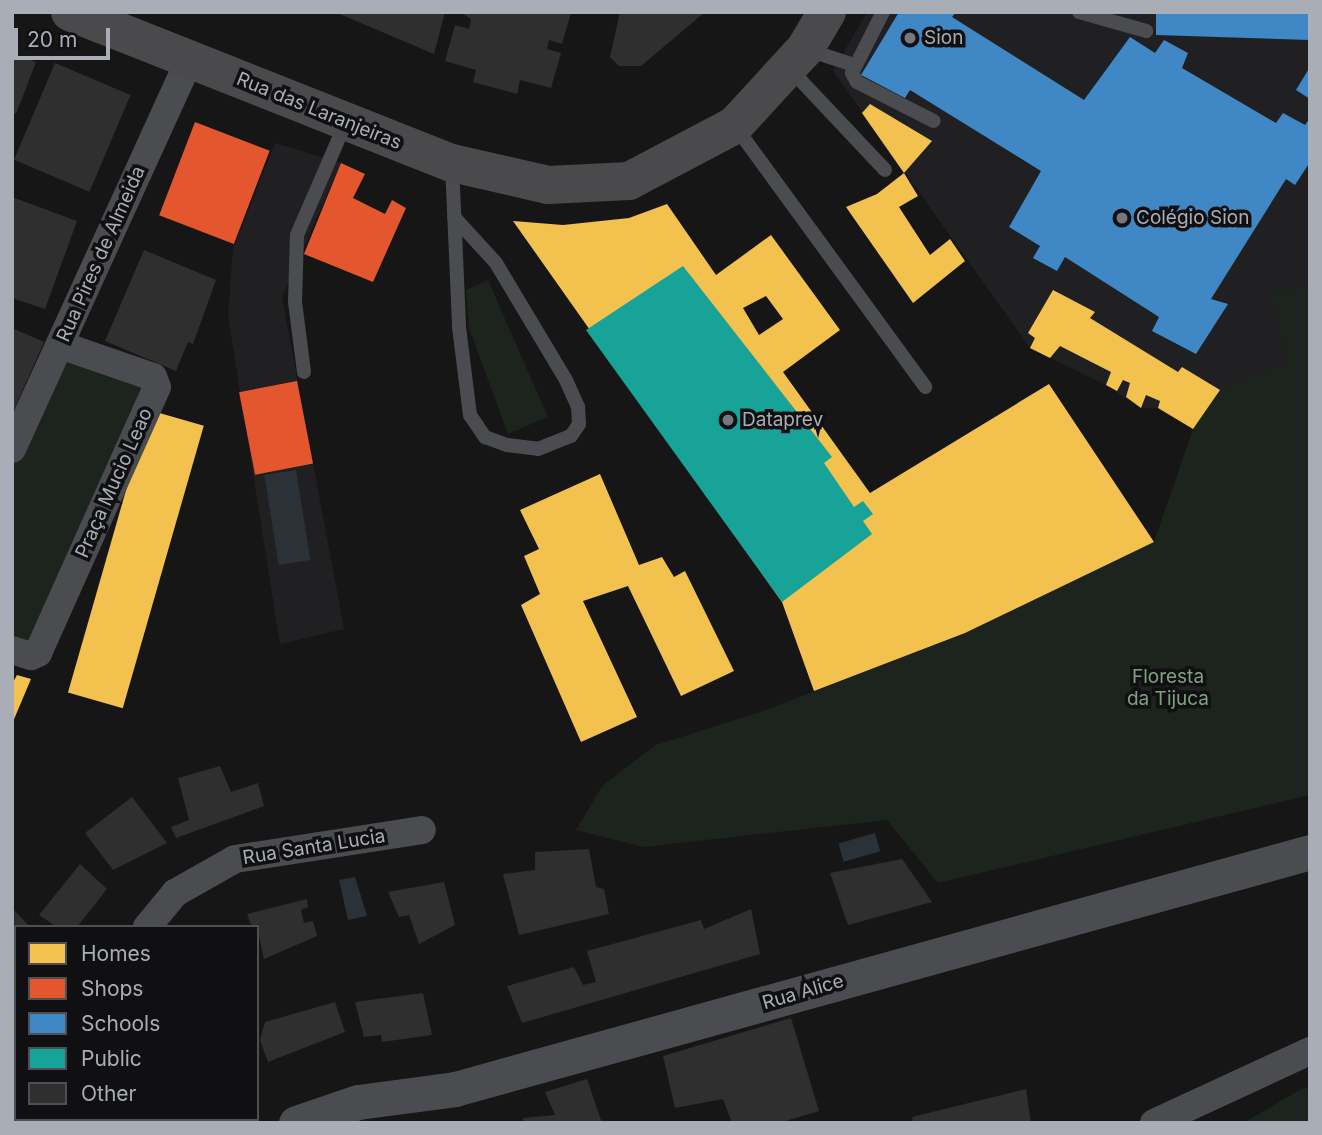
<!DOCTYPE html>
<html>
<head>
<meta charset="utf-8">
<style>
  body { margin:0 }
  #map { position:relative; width:1322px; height:1135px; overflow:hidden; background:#161616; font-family:Inter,sans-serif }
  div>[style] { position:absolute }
  .built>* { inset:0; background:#202022 }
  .green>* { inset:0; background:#1d231d }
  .water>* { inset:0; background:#2a3237; transform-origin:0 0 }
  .homes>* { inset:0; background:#f2c14e; transform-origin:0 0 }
  .shops>* { inset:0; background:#e4572e; transform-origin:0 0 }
  .schools>* { inset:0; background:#3f88c5 }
  .public>* { inset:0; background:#17a398 }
  .building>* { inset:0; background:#2f2f30; transform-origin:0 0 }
  .service>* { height:14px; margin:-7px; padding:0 7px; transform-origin:7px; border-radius:7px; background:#4b4c4f }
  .minor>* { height:28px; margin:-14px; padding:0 14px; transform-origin:14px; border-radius:14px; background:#4b4c4f }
  .tertiary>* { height:35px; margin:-17.5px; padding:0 17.5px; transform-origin:17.5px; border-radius:17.5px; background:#4b4c4f }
  .secondary>* { height:38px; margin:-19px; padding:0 19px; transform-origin:19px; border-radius:19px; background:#4a4a4d }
  .dots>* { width:19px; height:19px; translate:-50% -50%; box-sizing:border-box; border:4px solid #101012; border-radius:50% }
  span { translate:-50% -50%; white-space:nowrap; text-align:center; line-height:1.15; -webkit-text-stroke:7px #101012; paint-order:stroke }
  .poi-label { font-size:19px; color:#a8adb6 }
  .left { translate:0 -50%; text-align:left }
  .street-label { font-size:19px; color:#a8adb6 }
  .park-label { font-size:19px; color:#81a080 }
  .frame { position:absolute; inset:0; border:14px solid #a8adb6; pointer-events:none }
  .legend { position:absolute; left:14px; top:925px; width:245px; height:196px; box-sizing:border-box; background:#101012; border:2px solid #4d4f54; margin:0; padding:9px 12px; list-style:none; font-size:21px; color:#a8adb6 }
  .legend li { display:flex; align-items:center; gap:14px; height:35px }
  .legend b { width:35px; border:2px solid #4d4f54 }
  .scale { position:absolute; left:14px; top:28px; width:96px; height:32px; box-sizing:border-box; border:4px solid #a8adb6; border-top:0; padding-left:9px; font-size:21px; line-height:24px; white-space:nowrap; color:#a8adb6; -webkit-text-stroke:5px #101012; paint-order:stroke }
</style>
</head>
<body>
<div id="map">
  <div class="built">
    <i style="clip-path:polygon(867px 12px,1310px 12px,1310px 358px,1193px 429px,1158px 408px,1141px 408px,1106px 385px,1030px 348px,833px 71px)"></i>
    <i style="clip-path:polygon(275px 143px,341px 163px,282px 297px,344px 629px,280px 644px,228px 316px,233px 249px)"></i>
  </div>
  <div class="green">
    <i style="clip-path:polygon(488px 280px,548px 417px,508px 434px,469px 328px,466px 290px)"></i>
    <i style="clip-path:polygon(1310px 287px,1310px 795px,938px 883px,887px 820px,643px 847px,576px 830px,602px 786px,656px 745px,766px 710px,965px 633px,1154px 542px,1193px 429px,1220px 390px,1287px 362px,1272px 293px)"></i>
    <i style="clip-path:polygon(52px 350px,150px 390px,29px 664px,12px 657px,12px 446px)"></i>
    <i style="clip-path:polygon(1310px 1086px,1310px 1123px,1243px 1123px,1298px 1091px)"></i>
  </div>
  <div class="water">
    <i style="left:296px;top:470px;width:91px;height:32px;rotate:81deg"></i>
    <i style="left:875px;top:833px;width:19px;height:38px;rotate:74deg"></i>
    <i style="clip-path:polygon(355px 877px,367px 916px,348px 920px,339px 880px)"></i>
  </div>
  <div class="homes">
    <i style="clip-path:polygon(870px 104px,932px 141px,904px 173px,862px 113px)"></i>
    <i style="clip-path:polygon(904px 173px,918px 196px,899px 207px,930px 255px,950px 239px,965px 261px,913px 303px,846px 207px,877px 194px)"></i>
    <i style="clip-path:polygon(evenodd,667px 204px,716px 275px,771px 235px,840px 330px,783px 372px,870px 493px,1049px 384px,1154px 542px,965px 633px,814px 691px,782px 602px,513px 221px,563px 225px,629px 218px,667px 204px,766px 296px,783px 319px,759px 335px,743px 308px,766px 296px)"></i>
    <i style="clip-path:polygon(1053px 290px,1095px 312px,1090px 318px,1178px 372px,1182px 367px,1220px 390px,1193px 429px,1158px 408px,1160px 401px,1146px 395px,1141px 408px,1126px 397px,1130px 383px,1123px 380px,1117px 391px,1106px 385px,1111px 372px,1060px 346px,1050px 358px,1030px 348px,1035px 338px,1028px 333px)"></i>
    <i style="left:149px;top:410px;width:57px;height:294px;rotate:16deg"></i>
    <i style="clip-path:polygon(600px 474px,639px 565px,662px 557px,674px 577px,685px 571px,734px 671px,681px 696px,628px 586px,583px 601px,637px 717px,581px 742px,521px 605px,540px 594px,524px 556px,539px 549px,520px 510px)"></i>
    <i style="clip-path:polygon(17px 675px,31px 679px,12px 724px,12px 684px)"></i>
  </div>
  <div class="shops">
    <i style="left:195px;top:122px;width:80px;height:100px;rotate:21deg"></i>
    <i style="clip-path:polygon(341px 163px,365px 174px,353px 198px,385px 214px,392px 200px,406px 208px,373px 282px,304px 254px)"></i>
    <i style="left:297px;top:381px;width:84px;height:59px;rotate:79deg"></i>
  </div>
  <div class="schools">
    <i style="clip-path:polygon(899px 12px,956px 12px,952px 17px,1084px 100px,1130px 37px,1155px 53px,1164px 40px,1188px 53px,1182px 68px,1276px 123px,1283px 113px,1305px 125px,1310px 118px,1310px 162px,1295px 185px,1286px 179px,1211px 299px,1228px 304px,1196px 354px,1152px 331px,1159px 317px,1065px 257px,1057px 271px,1033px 258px,1040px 246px,1009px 227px,1041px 171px,910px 90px,905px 98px,861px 75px)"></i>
    <i style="clip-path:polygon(1156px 12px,1310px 12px,1310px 40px,1156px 35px)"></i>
    <i style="clip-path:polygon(1310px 67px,1310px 99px,1296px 90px)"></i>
  </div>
  <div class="public">
    <i style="clip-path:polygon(683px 266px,832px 457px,824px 463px,854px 507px,863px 501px,873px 514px,863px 521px,872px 534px,782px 602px,586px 330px)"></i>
  </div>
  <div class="building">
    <i style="clip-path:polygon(335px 12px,445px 12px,434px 54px)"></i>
    <i style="clip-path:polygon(460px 12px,571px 13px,562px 44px,549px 40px,547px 49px,561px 53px,551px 88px,520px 80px,517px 94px,473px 82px,476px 70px,445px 61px,455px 25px,469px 29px,471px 19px)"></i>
    <i style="clip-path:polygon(620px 12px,705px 12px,641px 66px,619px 66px,610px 57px)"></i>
    <i style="clip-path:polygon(12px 53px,36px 62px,16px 114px,12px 112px)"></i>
    <i style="left:55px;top:63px;width:82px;height:105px;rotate:23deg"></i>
    <i style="clip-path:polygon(12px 197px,77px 221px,45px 309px,12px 298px)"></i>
    <i style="clip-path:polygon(144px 250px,216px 280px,193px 344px,188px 342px,176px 371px,105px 341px)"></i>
    <i style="clip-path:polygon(12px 328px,44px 342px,12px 414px)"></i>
    <i style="clip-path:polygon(220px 766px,231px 792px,258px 783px,264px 806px,176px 838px,171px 827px,189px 820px,178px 778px)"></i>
    <i style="clip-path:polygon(132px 797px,167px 843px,113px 870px,85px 833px)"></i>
    <i style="clip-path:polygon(589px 849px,596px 887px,604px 889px,609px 914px,519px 935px,503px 874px,535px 870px,535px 852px)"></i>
    <i style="clip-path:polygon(902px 859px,932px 902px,848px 925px,830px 873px)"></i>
    <i style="clip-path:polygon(80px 864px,107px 889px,77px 927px,57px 927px,39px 915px)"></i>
    <i style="clip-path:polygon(444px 882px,455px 925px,419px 944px,409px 915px,399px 917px,388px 892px)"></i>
    <i style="clip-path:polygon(307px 899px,308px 907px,301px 910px,304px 923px,313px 921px,317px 936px,264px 959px,257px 927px,252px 927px,247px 914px)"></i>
    <i style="clip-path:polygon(751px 909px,760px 954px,522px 1023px,507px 986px,574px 967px,583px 985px,596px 982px,587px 951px,701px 920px,704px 929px)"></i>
    <i style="clip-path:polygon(14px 910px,30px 927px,16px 927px,16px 997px)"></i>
    <i style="clip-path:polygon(423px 993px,432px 1035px,382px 1042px,381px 1035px,364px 1037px,355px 1002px)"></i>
    <i style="clip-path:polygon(335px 1002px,345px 1032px,268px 1062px,260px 1040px,265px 1022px)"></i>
    <i style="clip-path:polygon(791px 1018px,819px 1111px,779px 1123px,732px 1123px,723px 1099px,675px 1108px,663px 1056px)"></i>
    <i style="clip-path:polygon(587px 1079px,602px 1123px,524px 1123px,523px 1118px,555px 1115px,545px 1092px)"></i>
    <i style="clip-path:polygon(1026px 1089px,1031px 1123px,913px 1123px,912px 1117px)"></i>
    <i style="left:68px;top:1119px;width:59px;height:4px"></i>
  </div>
  <div class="service">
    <i style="left:883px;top:12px;width:68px;rotate:116.9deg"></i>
    <i style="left:852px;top:73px;width:10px;rotate:61deg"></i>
    <i style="left:857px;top:82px;width:86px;rotate:26.9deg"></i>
    <i style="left:1079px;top:12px;width:70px;rotate:15.8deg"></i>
    <i style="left:805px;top:49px;width:52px;rotate:18.1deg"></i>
    <i style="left:789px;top:68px;width:140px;rotate:46.7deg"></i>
    <i style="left:735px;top:126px;width:323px;rotate:53.9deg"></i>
    <i style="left:452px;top:164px;width:163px;rotate:87.5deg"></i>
    <i style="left:459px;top:327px;width:89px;rotate:82.9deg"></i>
    <i style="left:470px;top:415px;width:27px;rotate:56deg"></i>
    <i style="left:485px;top:437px;width:23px;rotate:20deg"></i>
    <i style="left:507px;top:445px;width:31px;rotate:7deg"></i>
    <i style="left:538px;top:449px;width:35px;rotate:-22deg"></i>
    <i style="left:571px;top:436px;width:14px;rotate:-56deg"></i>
    <i style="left:579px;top:424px;width:17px;rotate:-93deg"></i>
    <i style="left:578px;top:407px;width:30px;rotate:-114deg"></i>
    <i style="left:566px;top:380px;width:136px;rotate:-120.9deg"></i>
    <i style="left:496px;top:263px;width:62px;rotate:-132.4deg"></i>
    <i style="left:304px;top:372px;width:71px;rotate:-97.3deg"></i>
    <i style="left:295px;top:302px;width:67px;rotate:-88.3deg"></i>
    <i style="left:297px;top:235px;width:121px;rotate:-66.6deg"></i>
  </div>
  <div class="minor">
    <i style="left:12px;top:449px;width:429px;rotate:-65.5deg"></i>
    <i style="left:12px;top:650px;width:20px;rotate:18deg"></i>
    <i style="left:31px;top:656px;width:8px;rotate:-23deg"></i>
    <i style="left:38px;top:653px;width:291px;rotate:-65.9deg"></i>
    <i style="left:157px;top:387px;width:11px;rotate:-112deg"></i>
    <i style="left:153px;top:377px;width:98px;rotate:-161deg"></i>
    <i style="left:147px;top:927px;width:44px;rotate:-50.5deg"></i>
    <i style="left:175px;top:893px;width:69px;rotate:-29.5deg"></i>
    <i style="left:235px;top:859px;width:189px;rotate:-8.8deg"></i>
    <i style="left:12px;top:1086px;width:6px;rotate:-45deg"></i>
    <i style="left:1154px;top:1123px;width:172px;rotate:-24.8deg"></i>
  </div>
  <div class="tertiary">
    <i style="left:296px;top:1123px;width:65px;rotate:-18.7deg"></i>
    <i style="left:358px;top:1102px;width:98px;rotate:-7.6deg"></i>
    <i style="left:455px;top:1089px;width:887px;rotate:-15.49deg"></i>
  </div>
  <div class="secondary">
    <i style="left:70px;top:12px;width:411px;rotate:21.6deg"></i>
    <i style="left:452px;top:163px;width:98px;rotate:12.9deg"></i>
    <i style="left:548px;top:185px;width:81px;rotate:-2.8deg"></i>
    <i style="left:629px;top:181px;width:120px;rotate:-27.8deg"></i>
    <i style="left:735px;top:125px;width:103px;rotate:-47.4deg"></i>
    <i style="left:805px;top:49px;width:43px;rotate:-59.3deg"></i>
  </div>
  <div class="dots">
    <i style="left:910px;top:38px;background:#75787e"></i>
    <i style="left:1122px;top:218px;background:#75787e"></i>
    <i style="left:728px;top:420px;background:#75787e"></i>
  </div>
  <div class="poi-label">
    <span class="left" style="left:924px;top:38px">Sion</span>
    <span class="left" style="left:1136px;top:218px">Colégio Sion</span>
    <span class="left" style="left:742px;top:420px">Dataprev</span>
  </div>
  <div class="street-label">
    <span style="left:319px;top:111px;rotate:22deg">Rua das Laranjeiras</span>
    <span style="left:101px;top:254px;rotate:-66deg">Rua Pires de Almeida</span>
    <span style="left:114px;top:483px;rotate:-66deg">Praça Mucio Leao</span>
    <span style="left:314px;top:847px;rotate:-9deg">Rua Santa Lucia</span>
    <span style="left:803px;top:992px;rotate:-16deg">Rua Alice</span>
  </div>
  <div class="park-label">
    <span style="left:1168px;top:688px">Floresta<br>da Tijuca</span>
  </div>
  <div class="frame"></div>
  <ul class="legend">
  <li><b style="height:19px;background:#f2c14e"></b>Homes</li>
  <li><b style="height:19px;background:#e4572e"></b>Shops</li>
  <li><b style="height:19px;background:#3f88c5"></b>Schools</li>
  <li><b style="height:19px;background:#17a398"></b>Public</li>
  <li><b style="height:19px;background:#2f2f30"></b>Other</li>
  </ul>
  <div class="scale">20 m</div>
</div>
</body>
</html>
